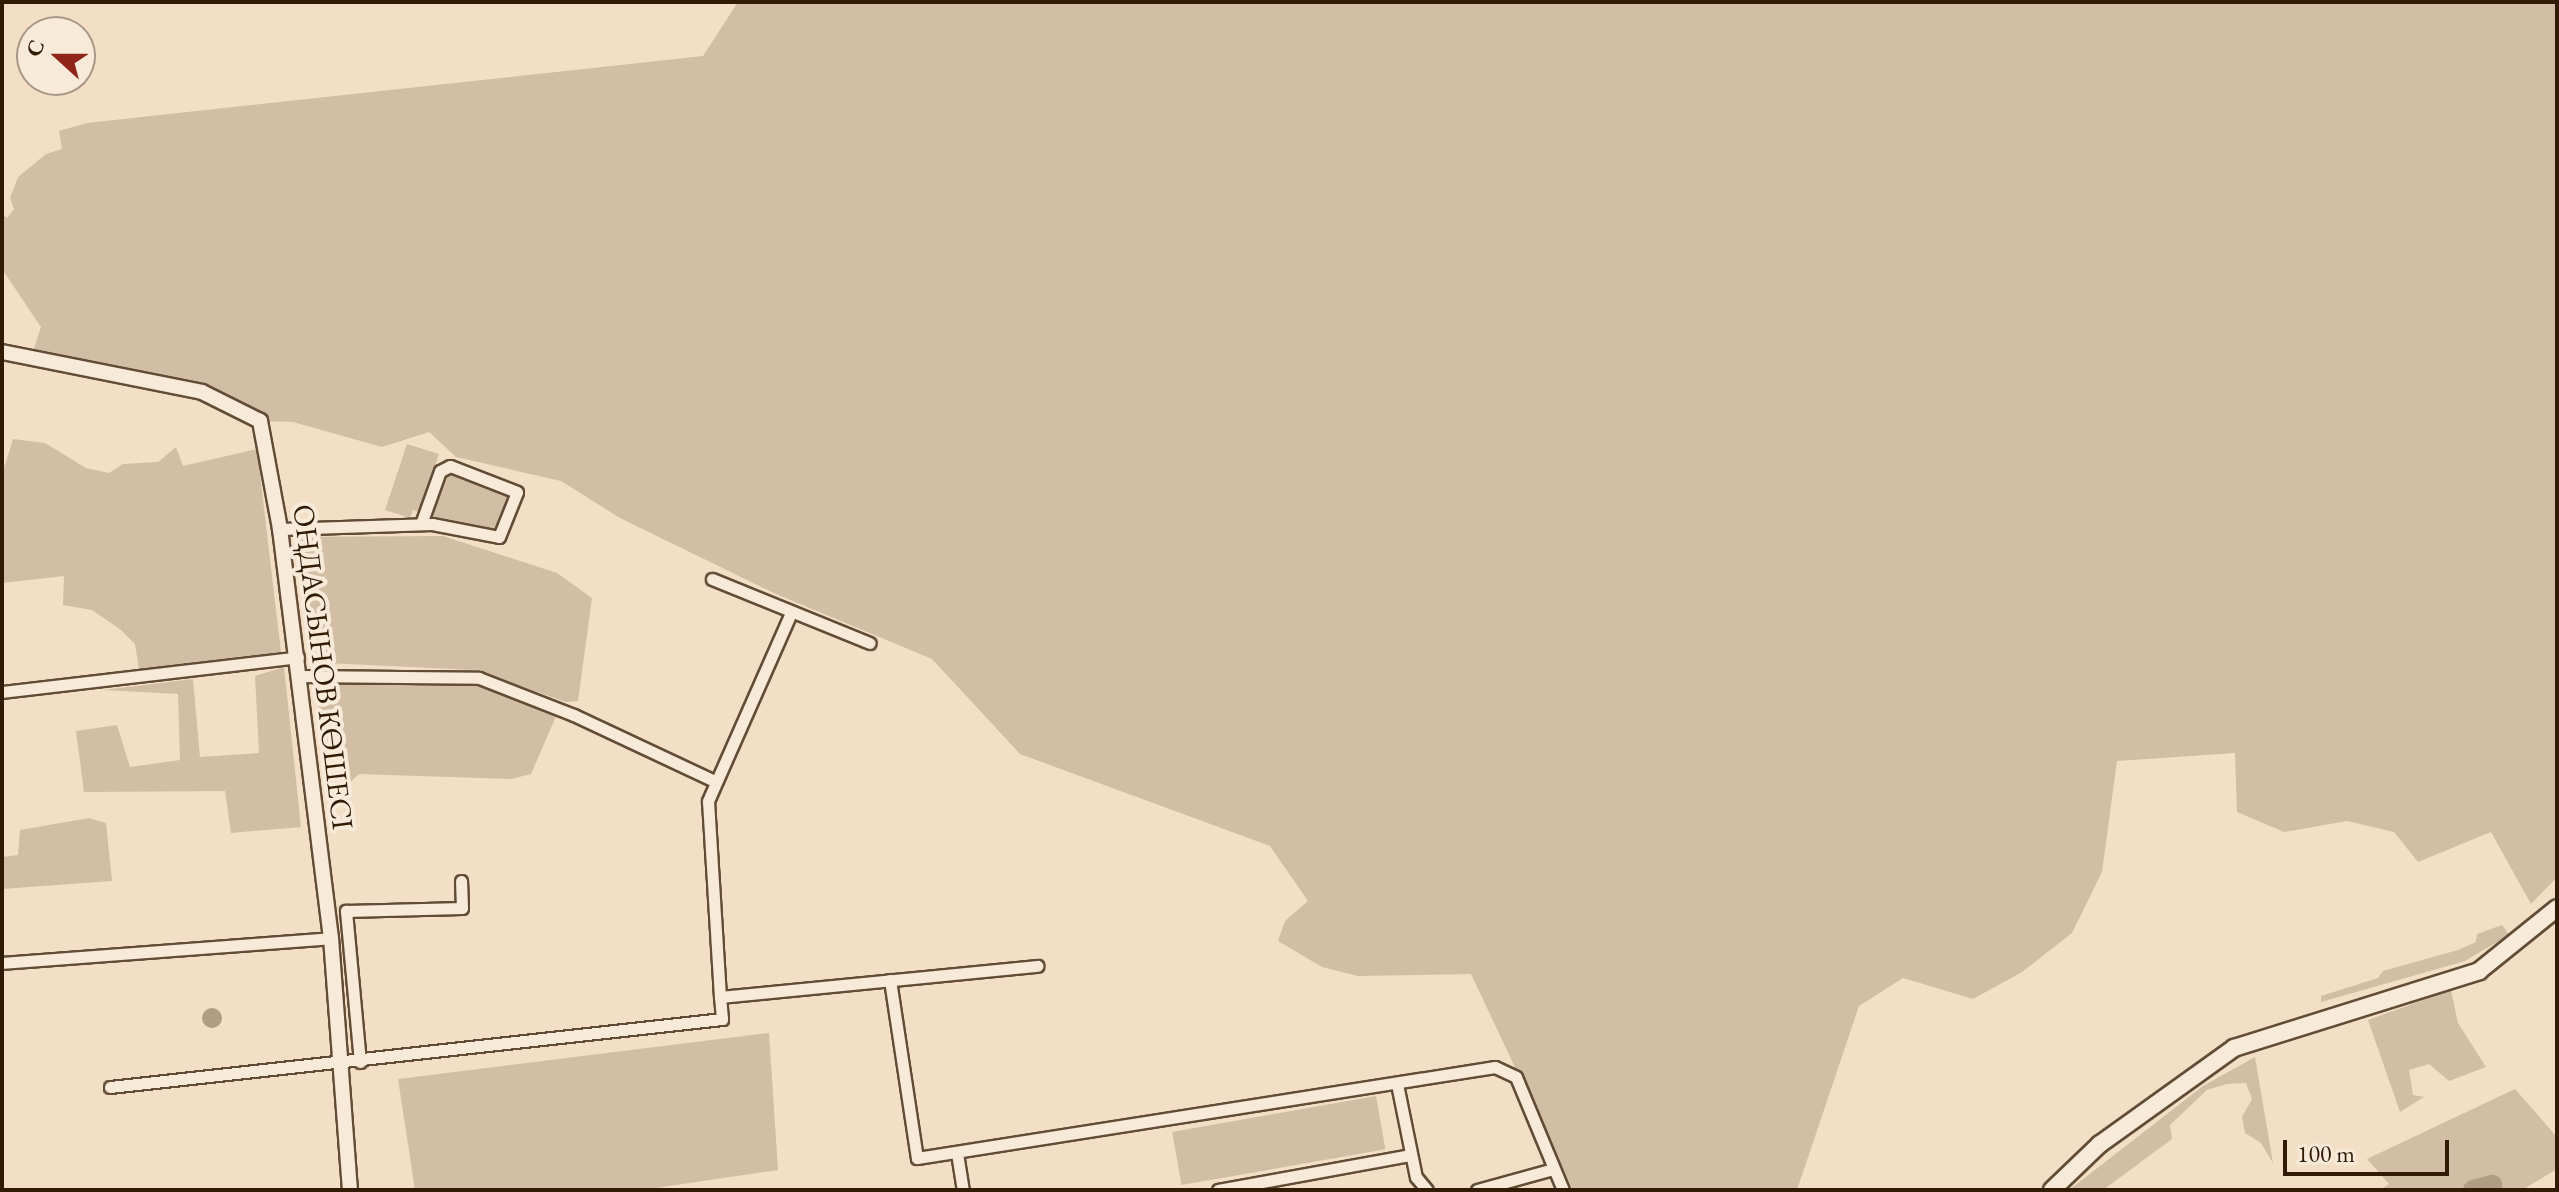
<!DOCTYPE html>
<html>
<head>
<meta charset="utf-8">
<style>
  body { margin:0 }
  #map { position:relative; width:2559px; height:1192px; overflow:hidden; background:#f2dfc5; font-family:"EB Garamond",serif }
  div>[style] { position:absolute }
  .green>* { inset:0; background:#d1bea4; transform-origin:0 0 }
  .water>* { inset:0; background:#b19c84 }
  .round { border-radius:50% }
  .river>* { height:20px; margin:-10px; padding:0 10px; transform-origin:10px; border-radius:10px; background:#b19c84 }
  .roads { filter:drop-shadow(2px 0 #624c35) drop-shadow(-2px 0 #624c35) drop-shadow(0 2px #624c35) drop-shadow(0 -2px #624c35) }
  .minor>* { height:11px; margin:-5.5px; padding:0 5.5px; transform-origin:5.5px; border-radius:5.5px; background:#f7ead9 }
  .tertiary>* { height:14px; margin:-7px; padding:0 7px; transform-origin:7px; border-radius:7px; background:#f7ead9 }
  .secondary>* { height:16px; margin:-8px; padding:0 8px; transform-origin:8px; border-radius:8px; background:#f7ead9 }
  span { translate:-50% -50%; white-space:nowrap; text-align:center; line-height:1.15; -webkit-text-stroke:8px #f7ead9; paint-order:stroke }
  .street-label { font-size:30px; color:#321b05 }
  .frame { position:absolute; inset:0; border:4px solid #321b05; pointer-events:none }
  .north { position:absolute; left:16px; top:16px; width:80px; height:80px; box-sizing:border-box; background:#f7ead9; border:2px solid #a89784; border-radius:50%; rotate:291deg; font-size:22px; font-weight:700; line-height:32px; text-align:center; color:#321b05 }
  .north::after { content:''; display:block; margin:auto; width:28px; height:36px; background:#8f2418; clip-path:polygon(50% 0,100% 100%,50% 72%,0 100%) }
  .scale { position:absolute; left:2283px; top:1140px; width:166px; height:36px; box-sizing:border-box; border:4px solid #321b05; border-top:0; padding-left:10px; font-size:24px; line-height:28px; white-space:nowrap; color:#321b05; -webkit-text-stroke:6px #f7ead9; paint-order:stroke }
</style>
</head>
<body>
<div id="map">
  <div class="green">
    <i style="clip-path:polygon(738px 2px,2557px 2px,2557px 877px,2531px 904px,2491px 832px,2418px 862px,2394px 832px,2347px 821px,2284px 832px,2237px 812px,2235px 753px,2117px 761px,2102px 872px,2072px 933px,2022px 972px,1973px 999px,1903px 978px,1859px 1006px,1797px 1190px,1573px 1190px,1471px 974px,1358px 976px,1322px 967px,1278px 941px,1285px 921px,1308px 901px,1270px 846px,1020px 754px,932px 659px,776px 594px,620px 518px,561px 481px,456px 457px,429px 432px,382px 447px,293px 422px,260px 421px,202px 392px,31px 357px,41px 327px,2px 269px,2px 214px,7px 218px,14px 209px,10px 198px,18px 177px,46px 154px,62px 149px,59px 131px,87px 123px,703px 56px)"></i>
    <i style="clip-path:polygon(13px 439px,45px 443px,86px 468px,109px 473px,123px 464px,158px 462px,176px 447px,183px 466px,257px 449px,281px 652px,139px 669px,135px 644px,121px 630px,92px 610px,63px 605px,64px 576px,3px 583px,2px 475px)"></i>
    <i style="clip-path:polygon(407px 444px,439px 454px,419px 512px,413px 510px,410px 518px,385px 510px)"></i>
    <i style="clip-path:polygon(455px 472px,509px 494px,493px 532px,431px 517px,443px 475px)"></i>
    <i style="clip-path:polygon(443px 536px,557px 573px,592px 598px,578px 701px,566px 702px,474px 670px,326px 663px,326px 645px,314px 642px,295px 537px)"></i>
    <i style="clip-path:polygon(284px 667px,301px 827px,231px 833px,225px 791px,84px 792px,76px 731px,117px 725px,130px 767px,180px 760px,178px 694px,103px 690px,193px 679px,200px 757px,259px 753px,255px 676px)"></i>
    <i style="clip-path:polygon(316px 683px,480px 686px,557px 714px,531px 774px,511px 779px,359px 774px,347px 785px,327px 785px)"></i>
    <i style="clip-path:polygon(89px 818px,106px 823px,112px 881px,2px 889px,2px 857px,18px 855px,20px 830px)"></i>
    <i style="clip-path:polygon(2502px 925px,2509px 935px,2465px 961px,2321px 1002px,2321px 996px,2378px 978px,2383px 971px,2458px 950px,2476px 942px,2477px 934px)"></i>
    <i style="clip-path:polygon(2451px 990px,2458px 1023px,2486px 1067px,2449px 1081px,2429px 1064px,2409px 1070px,2413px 1095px,2424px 1097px,2400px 1112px,2368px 1020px)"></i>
    <i style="clip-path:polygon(769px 1033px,778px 1170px,642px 1190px,415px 1190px,398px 1079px)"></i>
    <i style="clip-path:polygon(2255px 1057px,2273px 1163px,2261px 1143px,2245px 1133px,2242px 1117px,2252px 1099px,2246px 1083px,2227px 1084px,2207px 1090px,2170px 1125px,2172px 1139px,2103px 1190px,2069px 1190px,2203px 1086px)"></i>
    <i style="clip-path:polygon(2515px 1089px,2557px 1137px,2557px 1169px,2522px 1190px,2380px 1190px,2389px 1184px,2367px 1159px)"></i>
    <i style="left:1376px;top:1096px;width:54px;height:207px;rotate:80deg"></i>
  </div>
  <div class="water">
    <i class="round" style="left:202px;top:1008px;width:20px;height:20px"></i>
  </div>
  <div class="river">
    <i style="left:2473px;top:1190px;width:20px;rotate:-15deg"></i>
  </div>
  <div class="roads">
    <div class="minor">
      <i style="left:280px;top:529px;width:152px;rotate:-1.9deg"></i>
      <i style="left:432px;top:524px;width:68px;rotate:11deg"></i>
      <i style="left:499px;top:537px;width:48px;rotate:-68.2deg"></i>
      <i style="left:517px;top:492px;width:72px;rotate:-158.8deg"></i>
      <i style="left:450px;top:466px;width:11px;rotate:153deg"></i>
      <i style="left:440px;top:471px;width:56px;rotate:109.7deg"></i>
      <i style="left:712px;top:579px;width:170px;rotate:22.1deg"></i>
      <i style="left:300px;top:676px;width:179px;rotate:0.6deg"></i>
      <i style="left:479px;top:678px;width:102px;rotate:21.3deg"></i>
      <i style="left:574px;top:715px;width:155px;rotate:25.2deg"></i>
      <i style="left:2px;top:692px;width:298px;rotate:-6.7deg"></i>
      <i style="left:2px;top:963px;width:330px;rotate:-4.3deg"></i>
      <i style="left:890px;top:980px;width:180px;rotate:81.4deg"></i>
      <i style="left:917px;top:1158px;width:585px;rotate:-8.95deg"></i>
      <i style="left:1495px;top:1067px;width:23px;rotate:25deg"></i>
      <i style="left:1516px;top:1077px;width:122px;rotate:67.4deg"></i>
      <i style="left:720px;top:997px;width:196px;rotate:-93.5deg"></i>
      <i style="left:708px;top:801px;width:206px;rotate:-66.2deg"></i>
      <i style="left:360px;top:1062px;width:152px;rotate:-95.3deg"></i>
      <i style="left:346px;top:911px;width:116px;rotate:-1.5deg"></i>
      <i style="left:462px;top:908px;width:27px;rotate:-92deg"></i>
      <i style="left:1397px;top:1084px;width:95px;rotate:78.5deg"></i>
      <i style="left:1416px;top:1177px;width:17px;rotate:50deg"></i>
      <i style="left:110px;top:1087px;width:616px;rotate:-6.34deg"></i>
      <i style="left:722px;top:1019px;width:22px;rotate:-95deg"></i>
      <i style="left:720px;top:997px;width:319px;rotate:-5.6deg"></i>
      <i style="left:957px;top:1153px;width:37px;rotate:81deg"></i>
      <i style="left:1218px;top:1190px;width:196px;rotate:-10.3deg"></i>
      <i style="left:1477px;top:1190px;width:79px;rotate:-15.4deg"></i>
    </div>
    <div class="tertiary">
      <i style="left:2px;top:352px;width:204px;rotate:11.3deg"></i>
      <i style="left:202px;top:392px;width:65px;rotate:26.6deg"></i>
      <i style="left:260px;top:421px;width:110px;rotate:79.5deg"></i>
      <i style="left:280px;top:529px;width:412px;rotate:82.9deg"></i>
      <i style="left:331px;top:938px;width:253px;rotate:85.7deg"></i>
    </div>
    <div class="secondary">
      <i style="left:2052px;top:1190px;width:66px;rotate:-43.8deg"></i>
      <i style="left:2100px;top:1144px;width:165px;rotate:-35.6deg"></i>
      <i style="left:2234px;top:1048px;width:257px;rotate:-17.4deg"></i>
      <i style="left:2479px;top:971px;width:100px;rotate:-38.9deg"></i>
    </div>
  </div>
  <div class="street-label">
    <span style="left:323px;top:667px;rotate:83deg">ОҢДАСЫНОВ КӨШЕСІ</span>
  </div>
  <div class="frame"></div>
  <div class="north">С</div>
  <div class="scale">100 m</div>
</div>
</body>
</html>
